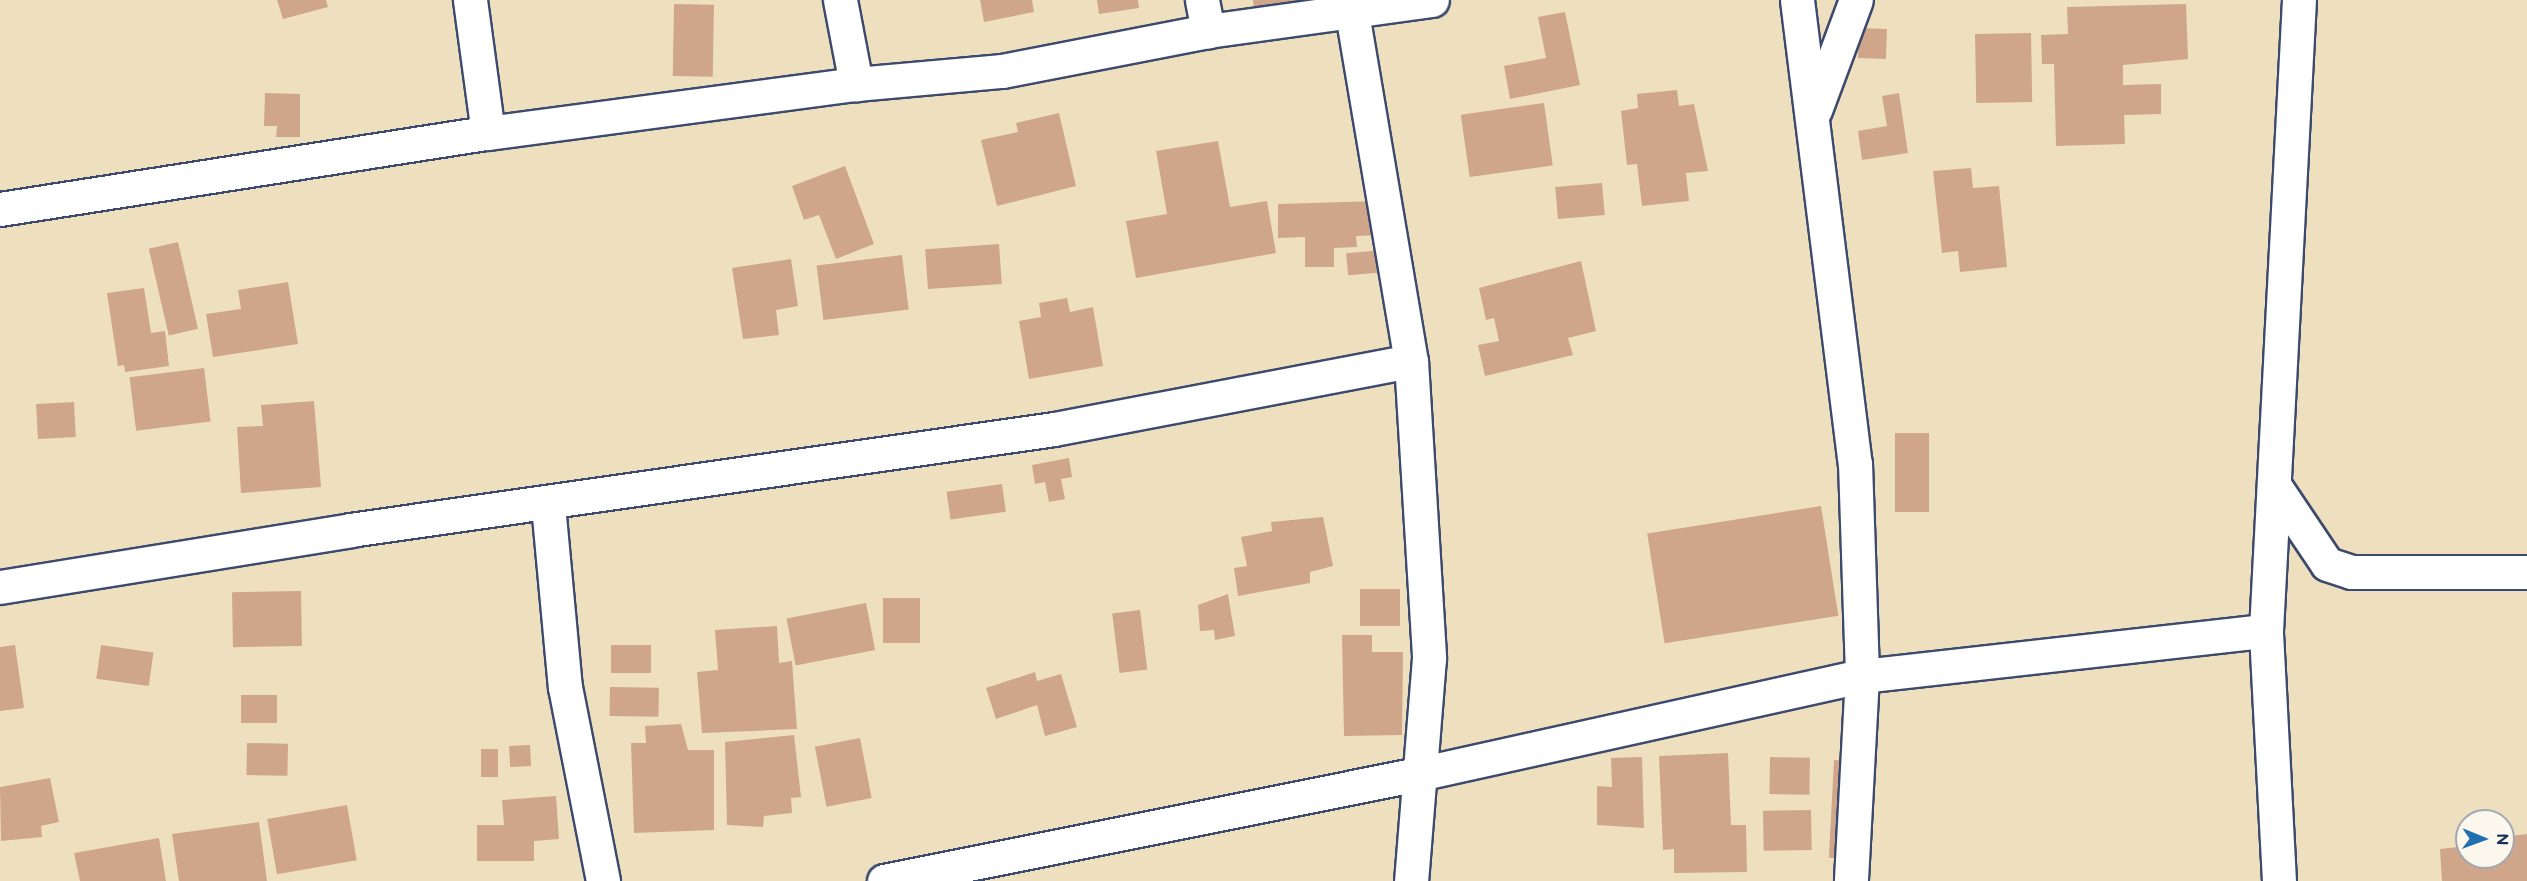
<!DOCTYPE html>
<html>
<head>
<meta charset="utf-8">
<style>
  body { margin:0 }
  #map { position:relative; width:2527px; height:881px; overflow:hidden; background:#eee0bf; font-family:"Balsamiq Sans",sans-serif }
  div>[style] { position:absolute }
  .building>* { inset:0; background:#d0a68b; transform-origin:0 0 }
  .roads { filter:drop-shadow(2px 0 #3b4a6d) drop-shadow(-2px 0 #3b4a6d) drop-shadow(0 2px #3b4a6d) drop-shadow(0 -2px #3b4a6d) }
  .minor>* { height:33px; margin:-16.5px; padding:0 16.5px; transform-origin:16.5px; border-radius:16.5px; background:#fff }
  span { translate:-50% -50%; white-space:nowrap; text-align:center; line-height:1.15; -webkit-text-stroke:6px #fbf7ec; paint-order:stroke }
  .north { position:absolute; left:2455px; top:809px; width:60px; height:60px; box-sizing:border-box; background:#fbf7ec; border:2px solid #a1a7b3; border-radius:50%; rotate:91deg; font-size:16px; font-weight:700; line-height:24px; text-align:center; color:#1b2f5e }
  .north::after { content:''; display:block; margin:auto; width:21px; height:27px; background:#1f6fb2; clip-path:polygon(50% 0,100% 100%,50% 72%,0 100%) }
</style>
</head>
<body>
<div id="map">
  <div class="building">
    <i style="clip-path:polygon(277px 0,326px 0,328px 7px,283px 19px)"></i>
    <i style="clip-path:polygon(980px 0,1032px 0,1034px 12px,984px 22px)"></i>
    <i style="clip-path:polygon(1097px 0,1138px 0,1139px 8px,1099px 14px)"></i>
    <i style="clip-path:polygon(1253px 0,1299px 0,1299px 1px,1254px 7px)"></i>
    <i style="left:674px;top:4px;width:40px;height:72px;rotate:1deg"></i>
    <i style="clip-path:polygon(2186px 4px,2188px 59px,2123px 65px,2123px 85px,2161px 84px,2161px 114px,2124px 115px,2125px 144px,2056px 146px,2054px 64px,2042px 64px,2041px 35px,2068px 34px,2067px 7px)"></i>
    <i style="clip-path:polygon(1565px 12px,1580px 85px,1510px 99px,1504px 66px,1546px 58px,1538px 17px)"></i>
    <i style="left:1859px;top:28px;width:28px;height:30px;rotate:2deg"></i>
    <i style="left:2031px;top:33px;width:69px;height:56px;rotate:89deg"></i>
    <i style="clip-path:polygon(1677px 90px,1679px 106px,1694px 104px,1708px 171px,1686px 173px,1689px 201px,1642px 206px,1637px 164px,1627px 165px,1621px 111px,1638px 108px,1637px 94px)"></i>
    <i style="clip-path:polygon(265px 93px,300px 94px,300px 137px,276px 137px,277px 126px,264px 126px)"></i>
    <i style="clip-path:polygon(1899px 93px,1908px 153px,1862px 160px,1858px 131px,1887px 126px,1882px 96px)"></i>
    <i style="left:1544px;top:103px;width:63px;height:84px;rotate:82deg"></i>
    <i style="clip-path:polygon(1059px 113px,1076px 186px,997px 206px,981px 140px,1018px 132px,1016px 123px)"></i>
    <i style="clip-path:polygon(1218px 141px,1230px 207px,1267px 201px,1276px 253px,1136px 278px,1126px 221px,1167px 214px,1156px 151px)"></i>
    <i style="clip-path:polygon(845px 166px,874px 244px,836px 259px,819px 215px,804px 220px,792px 186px)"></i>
    <i style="clip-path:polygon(1971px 168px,1973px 188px,1999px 186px,2007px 267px,1960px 272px,1958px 251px,1942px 253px,1933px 171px)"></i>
    <i style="left:1602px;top:183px;width:32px;height:47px;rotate:85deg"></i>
    <i style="clip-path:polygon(1378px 201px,1379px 235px,1356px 236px,1357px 247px,1334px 248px,1334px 267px,1305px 267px,1305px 237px,1278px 238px,1278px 204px)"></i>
    <i style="left:178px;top:242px;width:89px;height:30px;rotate:77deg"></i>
    <i style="left:999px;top:244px;width:40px;height:74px;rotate:86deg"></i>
    <i style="left:1384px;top:250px;width:22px;height:38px;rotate:85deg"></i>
    <i style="left:902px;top:255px;width:55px;height:86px;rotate:83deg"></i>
    <i style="clip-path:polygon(791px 259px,798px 306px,776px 310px,779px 335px,743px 339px,732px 268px)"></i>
    <i style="clip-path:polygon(1581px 261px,1596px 331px,1568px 338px,1573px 355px,1485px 376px,1478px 345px,1499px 341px,1494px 318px,1486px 320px,1479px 288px)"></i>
    <i style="clip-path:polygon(288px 282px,298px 344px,213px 357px,206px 314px,241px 309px,238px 290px)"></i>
    <i style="clip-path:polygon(144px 288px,151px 333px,165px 331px,169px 366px,125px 372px,124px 365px,118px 366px,107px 293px)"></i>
    <i style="clip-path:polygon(1067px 298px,1070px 312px,1093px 307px,1103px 366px,1029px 379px,1019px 321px,1041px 317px,1039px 303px)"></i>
    <i style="left:204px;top:368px;width:54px;height:75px;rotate:83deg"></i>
    <i style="clip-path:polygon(314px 401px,321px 487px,241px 493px,237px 427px,263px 426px,261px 405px)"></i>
    <i style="left:74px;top:402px;width:35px;height:38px;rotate:87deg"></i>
    <i style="left:1895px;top:433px;width:34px;height:79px"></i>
    <i style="clip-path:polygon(1069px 458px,1072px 477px,1061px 479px,1065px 499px,1049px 502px,1045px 482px,1035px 484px,1032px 465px)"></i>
    <i style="left:1002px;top:484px;width:28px;height:56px;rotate:82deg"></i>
    <i style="left:1821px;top:506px;width:111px;height:176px;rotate:81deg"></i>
    <i style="clip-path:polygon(1323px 517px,1333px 566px,1310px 572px,1310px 583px,1238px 596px,1234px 568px,1247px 566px,1241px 537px,1272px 531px,1271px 522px)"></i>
    <i style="left:1400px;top:589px;width:37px;height:40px;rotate:90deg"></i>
    <i style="left:301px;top:591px;width:55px;height:69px;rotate:89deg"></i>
    <i style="clip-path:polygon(1228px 594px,1235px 636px,1215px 640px,1214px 630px,1200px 631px,1198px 605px)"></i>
    <i style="left:883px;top:598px;width:37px;height:45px"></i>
    <i style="left:866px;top:603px;width:48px;height:81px;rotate:79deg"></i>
    <i style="left:1140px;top:610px;width:60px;height:28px;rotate:83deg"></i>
    <i style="clip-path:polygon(777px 626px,779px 663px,792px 661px,797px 729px,702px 733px,697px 672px,718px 670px,715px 630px)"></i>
    <i style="clip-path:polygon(1342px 635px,1372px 635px,1372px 652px,1403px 652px,1402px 735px,1344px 736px)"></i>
    <i style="clip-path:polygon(15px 645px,24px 708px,0 711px,0 647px)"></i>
    <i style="left:101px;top:645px;width:53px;height:34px;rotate:8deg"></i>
    <i style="left:611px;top:645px;width:40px;height:28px"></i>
    <i style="clip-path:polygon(1035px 672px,1037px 681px,1061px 674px,1077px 727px,1045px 736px,1037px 705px,996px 719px,986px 688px)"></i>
    <i style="left:610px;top:687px;width:49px;height:29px;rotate:1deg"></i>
    <i style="left:241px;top:695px;width:36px;height:28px"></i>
    <i style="clip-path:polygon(681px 724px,688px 750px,714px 750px,714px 830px,634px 833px,631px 743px,646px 743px,645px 726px)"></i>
    <i style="clip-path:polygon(794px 735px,801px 797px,791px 798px,792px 813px,764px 816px,763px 827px,727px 825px,725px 742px)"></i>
    <i style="left:860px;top:738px;width:61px;height:46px;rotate:79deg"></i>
    <i style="left:247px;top:743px;width:41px;height:32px;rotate:1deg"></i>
    <i style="left:530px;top:745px;width:21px;height:21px;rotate:87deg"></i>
    <i style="left:481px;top:749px;width:17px;height:28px"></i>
    <i style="clip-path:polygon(1728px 753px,1731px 825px,1746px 825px,1747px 872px,1674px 873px,1674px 849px,1663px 850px,1659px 756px)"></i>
    <i style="clip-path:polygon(1642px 757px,1644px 828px,1597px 825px,1597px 786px,1612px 787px,1611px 758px)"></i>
    <i style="left:1770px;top:757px;width:40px;height:37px;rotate:1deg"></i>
    <i style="left:1834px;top:760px;width:17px;height:98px;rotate:3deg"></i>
    <i style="clip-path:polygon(50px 778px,59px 822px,41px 826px,42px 837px,1px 841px,0 787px)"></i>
    <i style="clip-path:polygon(556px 796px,559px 839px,534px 841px,534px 861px,477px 861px,477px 825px,504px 825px,502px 800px)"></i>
    <i style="left:347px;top:805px;width:56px;height:81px;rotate:80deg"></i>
    <i style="left:1811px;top:810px;width:40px;height:48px;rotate:89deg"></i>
    <i style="clip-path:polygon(259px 822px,267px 881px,179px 881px,172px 834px)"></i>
    <i style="clip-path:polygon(2527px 834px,2527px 881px,2442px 881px,2440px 849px,2467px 846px,2467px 857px,2503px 857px,2503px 837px)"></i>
    <i style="clip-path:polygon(159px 838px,166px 881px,80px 881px,74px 853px)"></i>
  </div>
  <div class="roads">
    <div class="minor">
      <i style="left:470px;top:0;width:134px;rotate:82.3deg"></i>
      <i style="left:840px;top:0;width:86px;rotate:79.2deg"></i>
      <i style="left:1202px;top:0;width:32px;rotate:79deg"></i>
      <i style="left:1797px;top:0;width:467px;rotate:82.9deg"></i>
      <i style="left:1855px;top:463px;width:213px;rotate:88.1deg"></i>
      <i style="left:1862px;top:676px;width:205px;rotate:93.1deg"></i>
      <i style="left:1352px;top:13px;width:353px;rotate:80.4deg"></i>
      <i style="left:1411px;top:361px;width:298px;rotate:86.5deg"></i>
      <i style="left:1429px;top:658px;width:224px;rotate:94.6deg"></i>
      <i style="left:1815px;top:110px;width:117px;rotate:-69.6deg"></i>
      <i style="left:0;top:209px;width:494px;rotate:-8.9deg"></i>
      <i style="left:488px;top:133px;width:371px;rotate:-7.6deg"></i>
      <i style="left:856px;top:84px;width:147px;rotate:-5.1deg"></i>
      <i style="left:1002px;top:71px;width:210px;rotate:-11deg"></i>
      <i style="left:1208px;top:31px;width:226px;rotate:-7.9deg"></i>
      <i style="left:2274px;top:485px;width:95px;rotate:56.1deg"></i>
      <i style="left:2327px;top:564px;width:25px;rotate:18deg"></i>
      <i style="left:2351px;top:572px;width:176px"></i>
      <i style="left:548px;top:505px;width:183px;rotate:84.7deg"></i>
      <i style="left:565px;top:687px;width:198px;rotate:78.9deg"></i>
      <i style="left:0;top:587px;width:355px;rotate:-9.2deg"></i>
      <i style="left:350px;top:530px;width:711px;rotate:-8.16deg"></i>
      <i style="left:1054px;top:429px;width:363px;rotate:-10.8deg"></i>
      <i style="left:884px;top:881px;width:550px;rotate:-11.33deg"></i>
      <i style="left:1423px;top:773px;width:450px;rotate:-12.5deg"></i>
      <i style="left:1862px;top:676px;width:406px;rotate:-6.4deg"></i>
      <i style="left:2279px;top:881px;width:250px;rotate:-93deg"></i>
      <i style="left:2266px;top:631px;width:632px;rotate:-87.01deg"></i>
    </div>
  </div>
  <div class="north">N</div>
</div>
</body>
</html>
